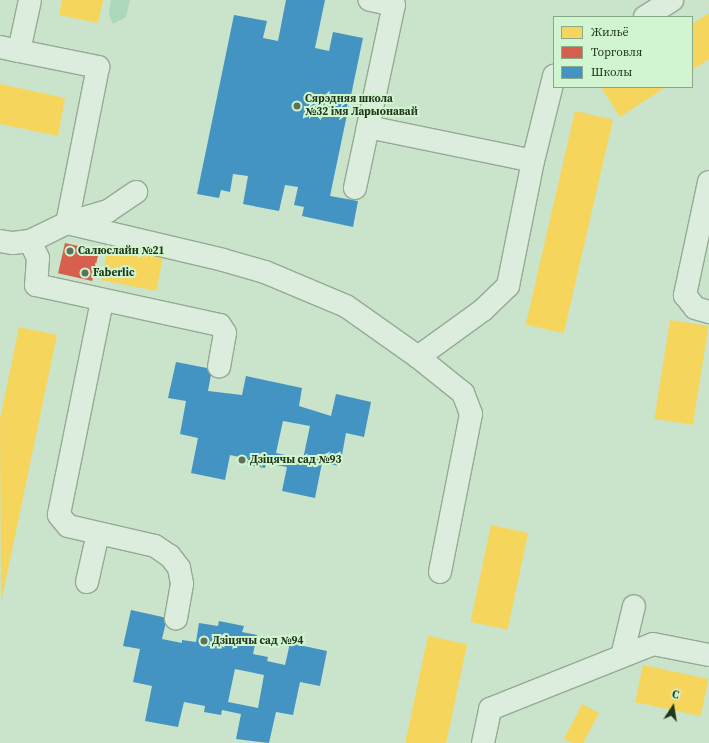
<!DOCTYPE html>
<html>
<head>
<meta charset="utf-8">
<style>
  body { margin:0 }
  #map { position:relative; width:709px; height:743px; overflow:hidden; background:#cae4cb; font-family:"Source Serif 4",serif }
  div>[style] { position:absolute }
  .green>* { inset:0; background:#acd7ba }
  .homes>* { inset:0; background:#f6d55c; transform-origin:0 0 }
  .shops>* { inset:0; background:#d6604d; transform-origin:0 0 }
  .schools>* { inset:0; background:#4393c3 }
  .roads { filter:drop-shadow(1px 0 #95a994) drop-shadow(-1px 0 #95a994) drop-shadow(0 1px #95a994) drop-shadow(0 -1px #95a994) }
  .minor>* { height:22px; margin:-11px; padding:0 11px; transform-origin:11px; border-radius:11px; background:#dcecdd }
  .dots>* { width:11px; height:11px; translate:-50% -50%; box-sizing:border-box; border:2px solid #d0f5d0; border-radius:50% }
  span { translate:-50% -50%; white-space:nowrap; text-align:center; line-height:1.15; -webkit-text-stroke:4px #d0f5d0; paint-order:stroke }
  .poi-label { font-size:11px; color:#22361c; font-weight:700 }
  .left { translate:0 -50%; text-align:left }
  .legend { position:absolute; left:553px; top:16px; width:140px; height:72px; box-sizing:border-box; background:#d0f5d0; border:1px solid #8aa988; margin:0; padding:5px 7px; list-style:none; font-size:12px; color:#22361c }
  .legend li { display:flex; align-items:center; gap:8px; height:20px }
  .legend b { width:20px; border:1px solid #8aa988 }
  .north { position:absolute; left:653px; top:687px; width:40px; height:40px; -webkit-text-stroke:3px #d0f5d0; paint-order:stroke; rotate:12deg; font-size:11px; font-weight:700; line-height:16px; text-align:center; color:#22361c }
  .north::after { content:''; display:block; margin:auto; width:14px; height:18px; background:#22361c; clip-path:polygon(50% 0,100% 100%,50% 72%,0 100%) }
</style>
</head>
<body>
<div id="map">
  <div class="green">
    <i style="clip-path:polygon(111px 0,130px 0,126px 17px,113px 24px,109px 14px)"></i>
  </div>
  <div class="homes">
    <i style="clip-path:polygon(62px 0,103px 0,98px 23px,59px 15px)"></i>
    <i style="clip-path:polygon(709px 13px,709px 59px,692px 70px,692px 24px)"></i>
    <i style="clip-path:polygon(0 84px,65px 98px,58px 136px,0 124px)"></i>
    <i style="clip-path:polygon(601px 87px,666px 87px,620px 117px)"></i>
    <i style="left:575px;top:111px;width:39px;height:219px;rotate:13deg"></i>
    <i style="left:108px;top:246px;width:56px;height:35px;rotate:11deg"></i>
    <i style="left:670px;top:320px;width:39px;height:100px;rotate:9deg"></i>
    <i style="clip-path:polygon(19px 327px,57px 335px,1px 603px,0 419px)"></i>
    <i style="left:491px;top:525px;width:38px;height:99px;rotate:12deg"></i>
    <i style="left:428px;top:636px;width:40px;height:109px;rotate:12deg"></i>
    <i style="left:643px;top:665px;width:67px;height:38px;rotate:12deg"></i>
    <i style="clip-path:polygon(582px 704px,599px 713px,583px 743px,572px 743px,564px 739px)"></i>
  </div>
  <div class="shops">
    <i style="left:65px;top:243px;width:35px;height:31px;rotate:13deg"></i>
  </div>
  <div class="schools">
    <i style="clip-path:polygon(286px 0,325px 0,315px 48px,329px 51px,333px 32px,363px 38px,330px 196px,358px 201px,353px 227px,302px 216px,304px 207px,294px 205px,298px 187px,285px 185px,279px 211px,243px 204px,248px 176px,233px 174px,230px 192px,221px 190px,219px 198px,197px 194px,234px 15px,267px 21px,263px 38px,278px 41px)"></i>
    <i style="clip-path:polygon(evenodd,176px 362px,212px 369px,208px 391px,242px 395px,246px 376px,302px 388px,299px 406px,331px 416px,336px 394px,371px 402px,364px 437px,346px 433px,340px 466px,322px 463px,315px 498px,282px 491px,287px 467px,266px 463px,265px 468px,247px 465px,248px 459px,230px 455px,225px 480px,191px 473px,198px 438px,180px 434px,186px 401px,168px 398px,176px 362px,283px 421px,310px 426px,303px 459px,276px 453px,283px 421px)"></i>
    <i style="clip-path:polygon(evenodd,131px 610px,167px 618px,162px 639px,182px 643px,182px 640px,196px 642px,199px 623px,218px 626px,219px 621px,244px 626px,242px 632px,257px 635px,253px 654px,268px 657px,267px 661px,285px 665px,290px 643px,327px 651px,320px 686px,300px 682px,293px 715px,276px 712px,269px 743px,236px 739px,241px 714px,222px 710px,221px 715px,204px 712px,205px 706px,184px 702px,178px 727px,145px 721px,152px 686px,133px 682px,140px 649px,123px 646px,131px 610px,235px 669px,264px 675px,258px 708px,228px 702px,235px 669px)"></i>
  </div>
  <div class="roads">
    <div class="minor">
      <i style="left:645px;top:17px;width:32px;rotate:-32deg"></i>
      <i style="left:0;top:47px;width:19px;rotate:12deg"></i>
      <i style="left:19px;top:51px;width:52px;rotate:-77.8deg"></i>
      <i style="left:19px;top:51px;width:81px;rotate:11.4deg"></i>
      <i style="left:98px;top:67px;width:159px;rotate:101.2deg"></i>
      <i style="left:67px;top:223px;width:43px;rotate:-16.3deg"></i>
      <i style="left:108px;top:211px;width:34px;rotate:-34deg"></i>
      <i style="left:368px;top:127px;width:168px;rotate:11.6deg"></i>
      <i style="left:709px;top:182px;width:116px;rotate:102deg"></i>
      <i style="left:685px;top:295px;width:16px;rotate:52deg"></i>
      <i style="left:695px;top:308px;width:15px;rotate:16deg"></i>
      <i style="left:355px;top:188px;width:187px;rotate:-78deg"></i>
      <i style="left:394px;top:5px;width:25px;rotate:-168deg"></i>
      <i style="left:0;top:241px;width:13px;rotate:9deg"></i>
      <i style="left:13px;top:243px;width:17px;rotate:-7deg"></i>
      <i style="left:30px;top:241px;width:41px;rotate:-25.9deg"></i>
      <i style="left:67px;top:223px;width:160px;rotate:13.3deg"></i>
      <i style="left:223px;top:260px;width:44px;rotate:15.9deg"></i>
      <i style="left:265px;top:272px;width:88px;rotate:22.8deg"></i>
      <i style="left:346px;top:306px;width:88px;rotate:35.3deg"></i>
      <i style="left:418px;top:357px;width:58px;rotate:38.7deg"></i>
      <i style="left:463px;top:393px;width:22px;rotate:69deg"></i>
      <i style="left:471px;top:414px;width:161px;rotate:101.1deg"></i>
      <i style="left:30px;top:241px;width:19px;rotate:65deg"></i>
      <i style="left:38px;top:258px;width:27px;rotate:94deg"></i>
      <i style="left:36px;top:285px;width:188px;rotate:12.3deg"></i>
      <i style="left:220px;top:325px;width:9px;rotate:58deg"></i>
      <i style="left:225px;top:333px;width:34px;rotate:100deg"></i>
      <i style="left:102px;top:301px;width:218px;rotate:101.4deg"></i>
      <i style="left:59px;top:515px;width:14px;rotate:51deg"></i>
      <i style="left:68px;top:526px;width:89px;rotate:12.9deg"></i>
      <i style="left:155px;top:546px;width:18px;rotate:34deg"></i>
      <i style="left:170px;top:556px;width:15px;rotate:53deg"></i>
      <i style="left:179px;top:568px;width:16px;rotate:79deg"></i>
      <i style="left:182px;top:584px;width:35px;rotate:100deg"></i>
      <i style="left:418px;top:357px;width:80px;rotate:-35.9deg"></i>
      <i style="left:483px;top:310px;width:35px;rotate:-44deg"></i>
      <i style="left:508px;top:286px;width:127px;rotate:-78.7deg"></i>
      <i style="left:533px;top:161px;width:88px;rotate:-76.1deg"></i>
      <i style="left:87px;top:582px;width:50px;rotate:-77.3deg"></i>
      <i style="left:622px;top:656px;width:51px;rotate:-76.5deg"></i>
      <i style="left:483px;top:743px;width:35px;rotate:-78deg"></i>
      <i style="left:490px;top:709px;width:175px;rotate:-21.7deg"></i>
      <i style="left:653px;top:644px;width:57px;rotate:11.1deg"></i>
    </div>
  </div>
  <div class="dots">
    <i style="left:297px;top:106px;background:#5d7359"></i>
    <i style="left:70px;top:251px;background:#5d7359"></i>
    <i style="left:85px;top:273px;background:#5d7359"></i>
    <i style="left:242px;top:460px;background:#5d7359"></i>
    <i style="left:204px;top:641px;background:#5d7359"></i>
  </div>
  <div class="poi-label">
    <span class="left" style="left:305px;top:106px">Сярэдняя школа<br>№32 імя Ларыонавай</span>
    <span class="left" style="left:78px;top:251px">Салюслайн №21</span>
    <span class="left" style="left:93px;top:273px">Faberlic</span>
    <span class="left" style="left:250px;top:460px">Дзіцячы сад №93</span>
    <span class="left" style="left:212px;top:641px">Дзіцячы сад №94</span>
  </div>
  <ul class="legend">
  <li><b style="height:11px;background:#f6d55c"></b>Жильё</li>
  <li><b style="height:11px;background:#d6604d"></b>Торговля</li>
  <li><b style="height:11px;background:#4393c3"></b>Школы</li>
  </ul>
  <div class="north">С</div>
</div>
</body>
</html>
